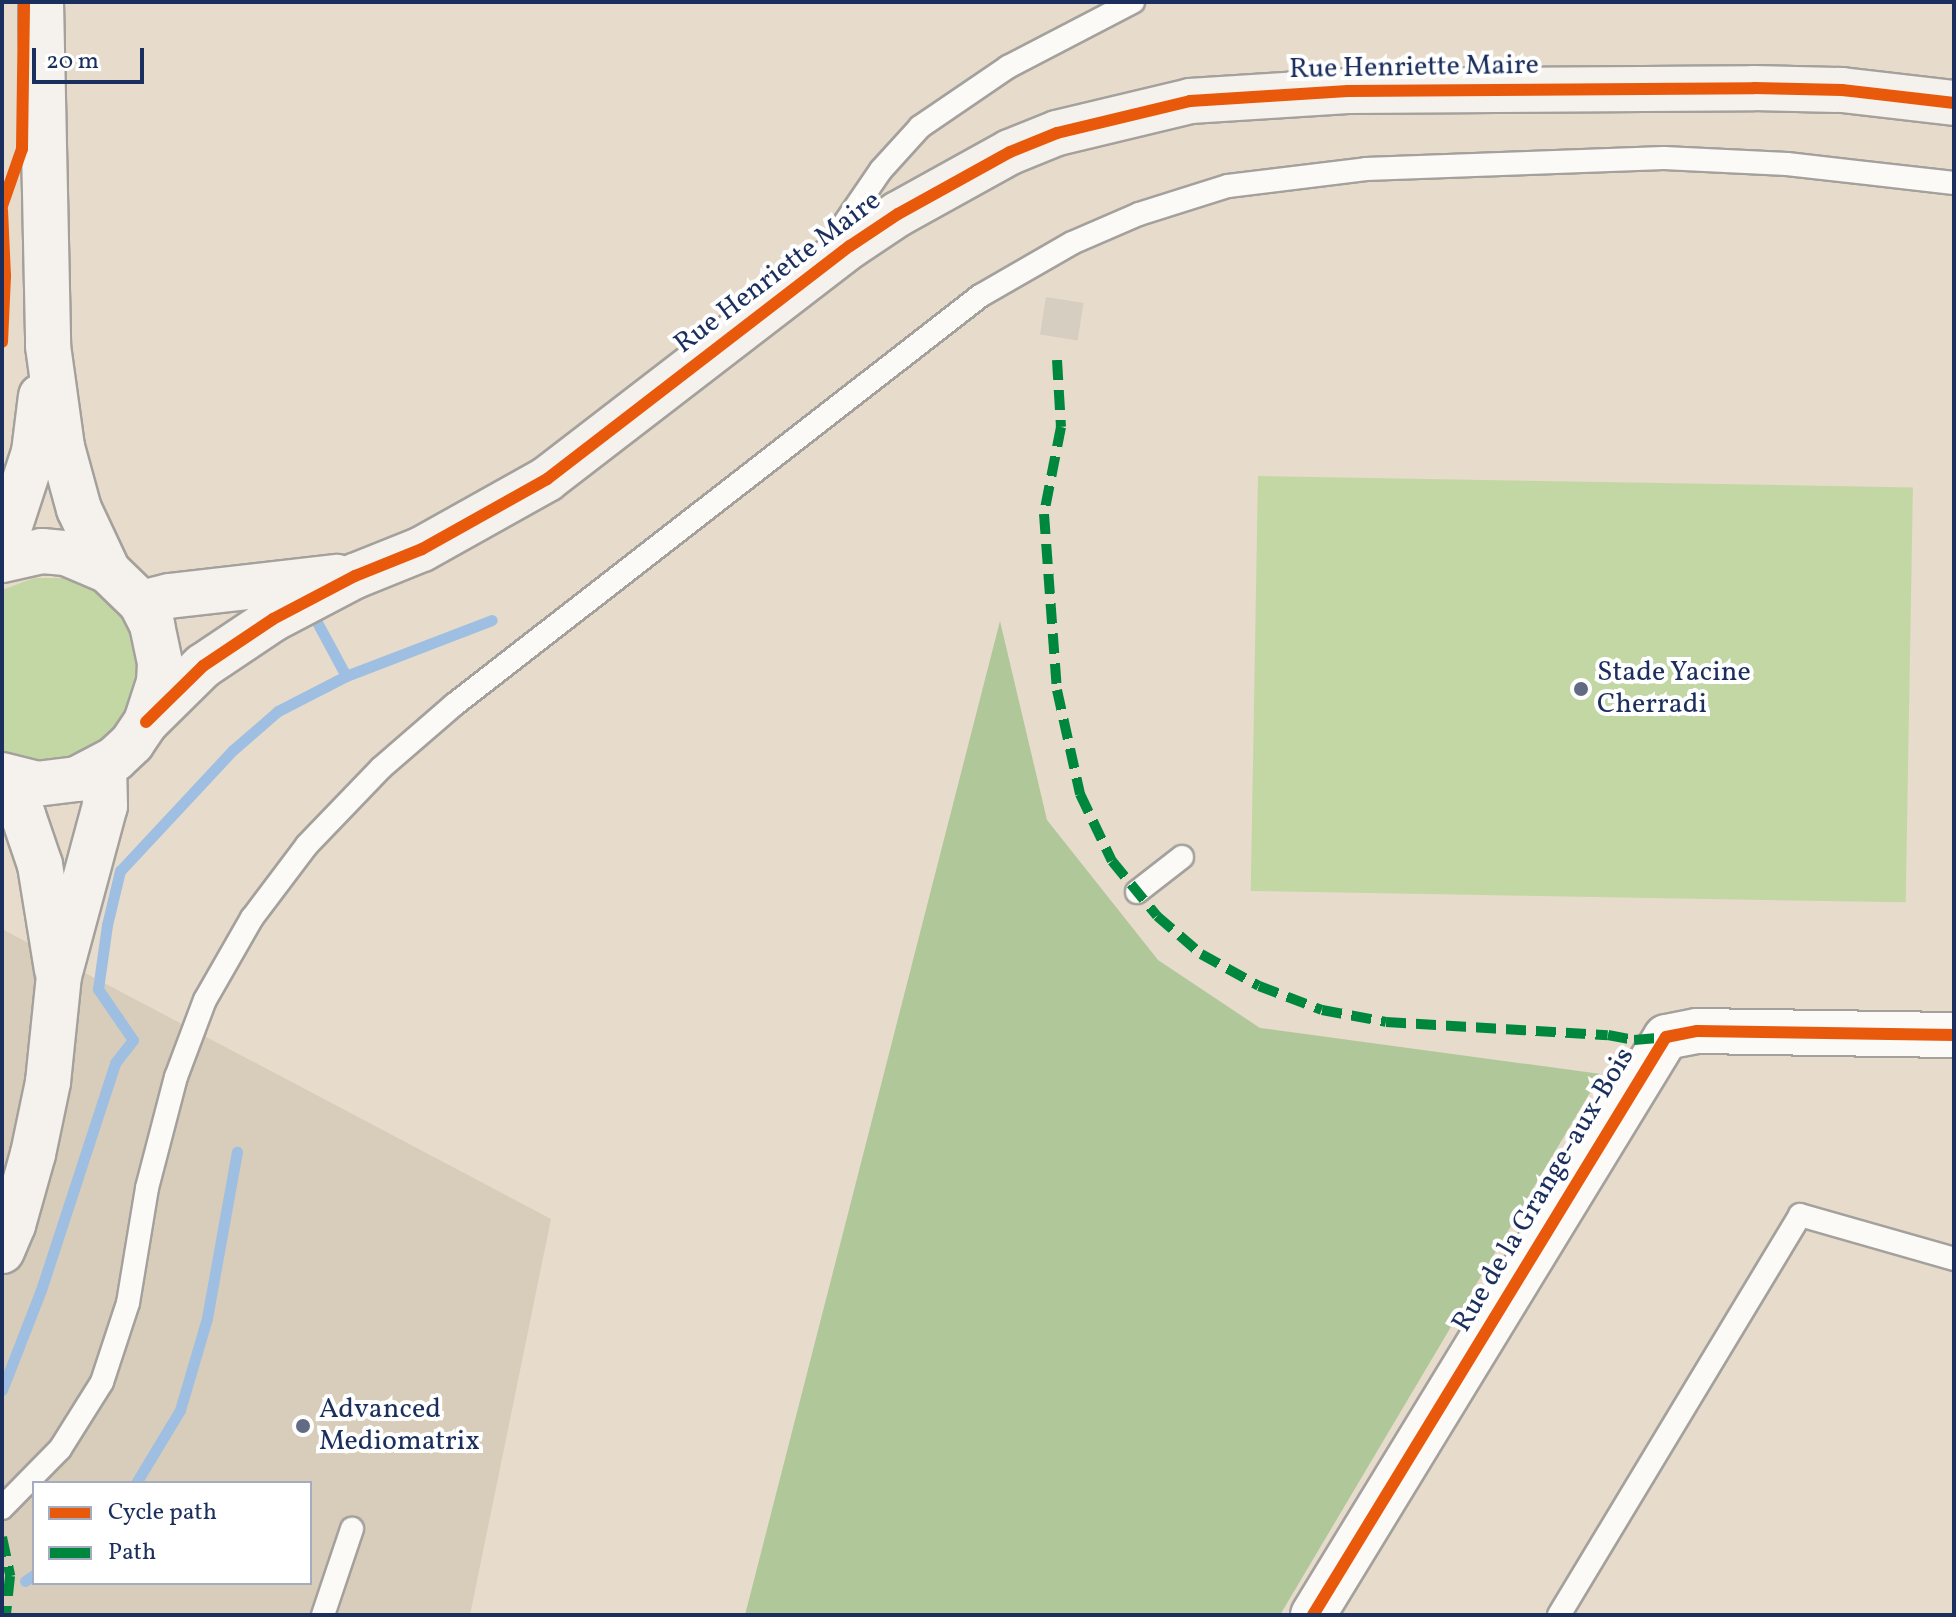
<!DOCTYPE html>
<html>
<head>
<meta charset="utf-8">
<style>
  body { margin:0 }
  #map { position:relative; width:1956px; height:1617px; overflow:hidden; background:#e7dbcb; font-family:Vollkorn,serif }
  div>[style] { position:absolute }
  .built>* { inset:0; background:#d8ccba }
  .industrial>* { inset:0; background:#d6cec1; transform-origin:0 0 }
  .green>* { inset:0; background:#c2d7a3; transform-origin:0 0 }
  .forest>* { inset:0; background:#b0c79a }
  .stream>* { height:11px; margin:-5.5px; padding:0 5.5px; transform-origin:5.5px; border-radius:5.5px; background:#9ebfe2 }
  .roads { filter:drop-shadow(2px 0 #a4a19d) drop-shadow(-2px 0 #a4a19d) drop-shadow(0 2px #a4a19d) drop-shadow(0 -2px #a4a19d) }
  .lane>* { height:22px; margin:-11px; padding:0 11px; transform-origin:11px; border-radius:11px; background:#fbfaf7 }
  .street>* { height:44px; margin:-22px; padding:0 22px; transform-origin:22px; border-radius:22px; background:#fbfaf7 }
  .secondary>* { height:44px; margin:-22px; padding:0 22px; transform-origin:22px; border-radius:22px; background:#f5f1ec }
  .quiet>* { height:10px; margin-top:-5px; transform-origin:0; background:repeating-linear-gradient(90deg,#00873e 0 20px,transparent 0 30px) }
  .cycleway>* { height:12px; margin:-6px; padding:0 6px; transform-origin:6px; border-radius:6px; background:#e8590c }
  .dots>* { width:22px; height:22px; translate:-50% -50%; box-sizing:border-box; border:4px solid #fff; border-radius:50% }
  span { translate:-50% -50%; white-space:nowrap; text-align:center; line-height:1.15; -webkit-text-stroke:8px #fff; paint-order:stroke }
  .street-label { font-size:28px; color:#1b2f5e }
  .poi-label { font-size:28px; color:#1b2f5e }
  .left { translate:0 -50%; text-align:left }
  .frame { position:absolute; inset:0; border:4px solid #1b2f5e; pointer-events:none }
  .legend { position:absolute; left:32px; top:1481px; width:280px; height:104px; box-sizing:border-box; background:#fff; border:2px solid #a4acbf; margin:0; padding:10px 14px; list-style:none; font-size:24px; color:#1b2f5e }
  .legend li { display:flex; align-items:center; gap:16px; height:40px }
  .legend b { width:40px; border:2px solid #a4acbf }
  .scale { position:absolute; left:32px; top:48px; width:112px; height:36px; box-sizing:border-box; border:4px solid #1b2f5e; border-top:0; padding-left:10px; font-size:24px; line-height:28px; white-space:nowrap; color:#1b2f5e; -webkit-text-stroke:6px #fff; paint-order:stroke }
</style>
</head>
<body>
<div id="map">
  <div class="built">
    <i style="clip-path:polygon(evenodd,2px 929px,551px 1219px,470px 1615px,2px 1615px,2px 929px,34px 1483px,310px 1483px,310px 1583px,34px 1583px,34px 1483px)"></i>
  </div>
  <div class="industrial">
    <i style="left:1046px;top:297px;width:38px;height:38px;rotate:9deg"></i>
  </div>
  <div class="green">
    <i style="left:1258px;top:476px;width:655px;height:415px;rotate:1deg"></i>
    <i style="clip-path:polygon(34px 578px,65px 578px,95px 588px,119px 607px,136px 633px,142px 694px,109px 747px,50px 767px,2px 754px,2px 590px)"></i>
  </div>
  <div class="forest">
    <i style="clip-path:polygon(1000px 621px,1047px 820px,1158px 960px,1260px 1028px,1601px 1074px,1280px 1615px,745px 1615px)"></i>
  </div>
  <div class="stream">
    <i style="left:318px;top:624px;width:59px;rotate:61.7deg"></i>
    <i style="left:2px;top:1390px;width:107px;rotate:-68.7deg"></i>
    <i style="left:41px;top:1290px;width:239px;rotate:-71.9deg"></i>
    <i style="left:115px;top:1063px;width:29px;rotate:-52deg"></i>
    <i style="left:133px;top:1040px;width:62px;rotate:-124.5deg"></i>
    <i style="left:98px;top:989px;width:65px;rotate:-82deg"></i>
    <i style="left:107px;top:925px;width:56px;rotate:-76.5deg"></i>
    <i style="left:120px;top:871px;width:166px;rotate:-47deg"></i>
    <i style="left:233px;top:750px;width:60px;rotate:-40.9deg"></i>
    <i style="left:278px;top:711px;width:76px;rotate:-27.2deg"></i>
    <i style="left:346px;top:676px;width:156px;rotate:-21deg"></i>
    <i style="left:136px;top:1483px;width:85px;rotate:-58.9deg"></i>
    <i style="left:180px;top:1410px;width:96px;rotate:-73.6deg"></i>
    <i style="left:207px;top:1318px;width:169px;rotate:-79.8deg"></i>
    <i style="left:25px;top:1581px;width:11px;rotate:-34deg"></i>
  </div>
  <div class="roads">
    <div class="lane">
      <i style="left:829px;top:246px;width:92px;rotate:-55.6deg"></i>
      <i style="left:881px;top:170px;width:58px;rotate:-47.8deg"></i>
      <i style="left:920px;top:127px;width:107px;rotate:-34.3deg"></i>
      <i style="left:1008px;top:67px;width:141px;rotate:-27.5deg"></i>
      <i style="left:1137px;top:892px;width:57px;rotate:-37.9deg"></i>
      <i style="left:2px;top:1508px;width:83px;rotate:-45.5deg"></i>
      <i style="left:60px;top:1449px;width:79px;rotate:-57.9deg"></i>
      <i style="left:102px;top:1382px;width:83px;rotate:-71.8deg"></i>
      <i style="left:128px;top:1303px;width:117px;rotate:-80.6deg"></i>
      <i style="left:147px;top:1188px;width:115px;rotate:-75.4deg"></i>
      <i style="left:176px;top:1077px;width:82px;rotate:-69.4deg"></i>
      <i style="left:205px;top:1000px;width:95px;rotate:-60.2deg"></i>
      <i style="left:252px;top:918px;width:91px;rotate:-53deg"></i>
      <i style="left:307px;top:845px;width:107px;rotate:-46.1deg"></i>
      <i style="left:381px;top:768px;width:98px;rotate:-40.9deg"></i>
      <i style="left:455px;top:704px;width:665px;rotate:-37.85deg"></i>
      <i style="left:980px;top:296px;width:106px;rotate:-29.9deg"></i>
      <i style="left:1072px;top:243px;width:73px;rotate:-23.4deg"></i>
      <i style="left:1139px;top:214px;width:93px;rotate:-17.5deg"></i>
      <i style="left:1228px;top:186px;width:139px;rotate:-7deg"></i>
      <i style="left:1366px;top:169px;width:298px;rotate:-2.1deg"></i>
      <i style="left:1664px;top:158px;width:123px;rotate:2.8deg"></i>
      <i style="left:1787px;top:164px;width:168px;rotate:6.5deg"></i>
      <i style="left:323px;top:1615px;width:91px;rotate:-71.4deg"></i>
      <i style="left:1559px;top:1615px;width:467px;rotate:-58.9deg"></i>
      <i style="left:1800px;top:1215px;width:160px;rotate:15.9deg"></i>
    </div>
    <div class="street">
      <i style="left:1313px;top:1615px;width:677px;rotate:-58.59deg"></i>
      <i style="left:1666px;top:1037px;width:32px;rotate:-11deg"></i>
      <i style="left:1697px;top:1031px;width:257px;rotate:0.9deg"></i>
    </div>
    <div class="secondary">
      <i style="left:41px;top:2px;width:344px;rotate:88.8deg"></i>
      <i style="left:48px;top:346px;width:102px;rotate:82.1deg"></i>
      <i style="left:62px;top:447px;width:64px;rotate:74.7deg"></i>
      <i style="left:79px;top:509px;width:68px;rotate:64.9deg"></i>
      <i style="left:2px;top:550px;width:103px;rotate:-71.9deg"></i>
      <i style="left:34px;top:452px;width:56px;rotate:-82.9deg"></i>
      <i style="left:2px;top:560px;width:41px;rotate:-12.7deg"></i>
      <i style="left:42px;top:551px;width:24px;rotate:5deg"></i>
      <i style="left:66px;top:553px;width:46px;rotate:23.2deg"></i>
      <i style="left:108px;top:571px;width:46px;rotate:44.1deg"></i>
      <i style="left:141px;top:603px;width:25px;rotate:63deg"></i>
      <i style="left:152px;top:625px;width:40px;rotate:78deg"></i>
      <i style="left:160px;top:664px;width:18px;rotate:93deg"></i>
      <i style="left:159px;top:682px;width:42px;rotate:108deg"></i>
      <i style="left:146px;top:722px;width:25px;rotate:124deg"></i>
      <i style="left:132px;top:743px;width:23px;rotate:137deg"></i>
      <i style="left:115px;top:759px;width:43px;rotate:152.2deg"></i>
      <i style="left:77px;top:779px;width:39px;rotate:173deg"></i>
      <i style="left:38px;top:784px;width:37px;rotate:-166deg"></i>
      <i style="left:141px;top:603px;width:29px;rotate:-14deg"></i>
      <i style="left:169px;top:596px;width:169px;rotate:-6.5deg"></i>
      <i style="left:146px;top:722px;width:80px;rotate:-44.5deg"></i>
      <i style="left:203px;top:666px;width:84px;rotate:-33.9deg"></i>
      <i style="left:273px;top:619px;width:93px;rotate:-27.7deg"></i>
      <i style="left:355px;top:576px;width:72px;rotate:-21.9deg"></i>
      <i style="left:422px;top:549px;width:143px;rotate:-29.2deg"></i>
      <i style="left:547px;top:479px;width:382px;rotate:-37.6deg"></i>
      <i style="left:850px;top:246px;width:58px;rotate:-33.7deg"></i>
      <i style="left:898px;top:214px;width:128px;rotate:-29deg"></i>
      <i style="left:1010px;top:152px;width:51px;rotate:-22deg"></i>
      <i style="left:1057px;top:133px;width:137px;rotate:-13.5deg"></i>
      <i style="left:1190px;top:101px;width:158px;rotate:-3.6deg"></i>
      <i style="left:1348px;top:91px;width:406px;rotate:-0.4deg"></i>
      <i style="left:1754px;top:88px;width:88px;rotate:1.3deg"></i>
      <i style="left:1842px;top:90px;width:113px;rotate:6.6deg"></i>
      <i style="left:2px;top:788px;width:34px;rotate:52deg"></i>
      <i style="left:23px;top:815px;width:53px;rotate:71.2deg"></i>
      <i style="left:40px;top:865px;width:106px;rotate:80.8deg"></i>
      <i style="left:2px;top:1251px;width:28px;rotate:-67deg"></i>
      <i style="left:13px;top:1225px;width:74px;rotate:-74.3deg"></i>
      <i style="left:33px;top:1154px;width:74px;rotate:-78.2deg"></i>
      <i style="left:48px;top:1082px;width:107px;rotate:-84.1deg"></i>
      <i style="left:59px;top:976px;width:176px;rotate:-74.9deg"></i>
      <i style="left:105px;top:806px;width:40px;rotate:-91.4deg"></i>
    </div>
  </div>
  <div class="quiet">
    <i style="left:1057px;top:360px;width:67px;rotate:86.6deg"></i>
    <i style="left:1061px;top:427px;width:89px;rotate:101.1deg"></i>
    <i style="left:1044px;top:514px;width:176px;rotate:85.8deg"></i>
    <i style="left:1057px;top:690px;width:107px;rotate:77.5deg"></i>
    <i style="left:1080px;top:794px;width:74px;rotate:64.5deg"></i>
    <i style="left:1112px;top:861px;width:71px;rotate:50.7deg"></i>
    <i style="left:1157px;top:916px;width:58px;rotate:40.8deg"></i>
    <i style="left:1201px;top:954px;width:66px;rotate:28.9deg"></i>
    <i style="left:1259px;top:986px;width:67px;rotate:20.9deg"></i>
    <i style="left:1322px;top:1010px;width:65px;rotate:10.6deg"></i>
    <i style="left:1386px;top:1022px;width:222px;rotate:3.4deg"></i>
    <i style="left:1608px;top:1035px;width:26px;rotate:11deg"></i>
    <i style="left:1634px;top:1040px;width:32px;rotate:-5deg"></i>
    <i style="left:2px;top:1537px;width:40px;rotate:78deg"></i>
    <i style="left:10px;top:1576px;width:39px;rotate:96deg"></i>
  </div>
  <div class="cycleway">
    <i style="left:2px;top:206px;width:60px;rotate:-70.7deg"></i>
    <i style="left:22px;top:149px;width:147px;rotate:-89.2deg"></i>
    <i style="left:2px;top:210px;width:66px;rotate:87.4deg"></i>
    <i style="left:5px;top:276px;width:66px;rotate:92.6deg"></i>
    <i style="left:146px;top:722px;width:80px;rotate:-44.5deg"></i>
    <i style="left:203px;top:666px;width:84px;rotate:-33.9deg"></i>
    <i style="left:273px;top:619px;width:93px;rotate:-27.7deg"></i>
    <i style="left:355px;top:576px;width:72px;rotate:-21.9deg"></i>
    <i style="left:422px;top:549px;width:143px;rotate:-29.2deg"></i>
    <i style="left:547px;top:479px;width:382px;rotate:-37.6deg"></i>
    <i style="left:850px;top:246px;width:58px;rotate:-33.7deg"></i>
    <i style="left:898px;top:214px;width:128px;rotate:-29deg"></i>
    <i style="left:1010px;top:152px;width:51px;rotate:-22deg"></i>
    <i style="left:1057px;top:133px;width:137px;rotate:-13.5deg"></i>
    <i style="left:1190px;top:101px;width:158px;rotate:-3.6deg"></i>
    <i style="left:1348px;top:91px;width:406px;rotate:-0.4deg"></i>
    <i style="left:1754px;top:88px;width:88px;rotate:1.3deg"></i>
    <i style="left:1842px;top:90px;width:113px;rotate:6.6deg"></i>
    <i style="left:1313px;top:1615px;width:677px;rotate:-58.59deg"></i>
    <i style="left:1666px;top:1037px;width:32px;rotate:-11deg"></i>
    <i style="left:1697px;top:1031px;width:257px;rotate:0.9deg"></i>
  </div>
  <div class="dots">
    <i style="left:1581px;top:689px;background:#626b84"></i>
    <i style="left:303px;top:1426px;background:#626b84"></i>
  </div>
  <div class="street-label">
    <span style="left:1414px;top:68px;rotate:-1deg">Rue Henriette Maire</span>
    <span style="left:778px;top:273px;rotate:-37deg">Rue Henriette Maire</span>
    <span style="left:1544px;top:1190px;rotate:-59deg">Rue de la Grange-aux-Bois</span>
  </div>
  <div class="poi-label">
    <span class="left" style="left:1597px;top:689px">Stade Yacine<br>Cherradi</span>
    <span class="left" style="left:319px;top:1426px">Advanced<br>Mediomatrix</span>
  </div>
  <div class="frame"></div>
  <ul class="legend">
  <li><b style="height:10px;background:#e8590c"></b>Cycle path</li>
  <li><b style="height:10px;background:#00873e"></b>Path</li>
  </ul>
  <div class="scale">20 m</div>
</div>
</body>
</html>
